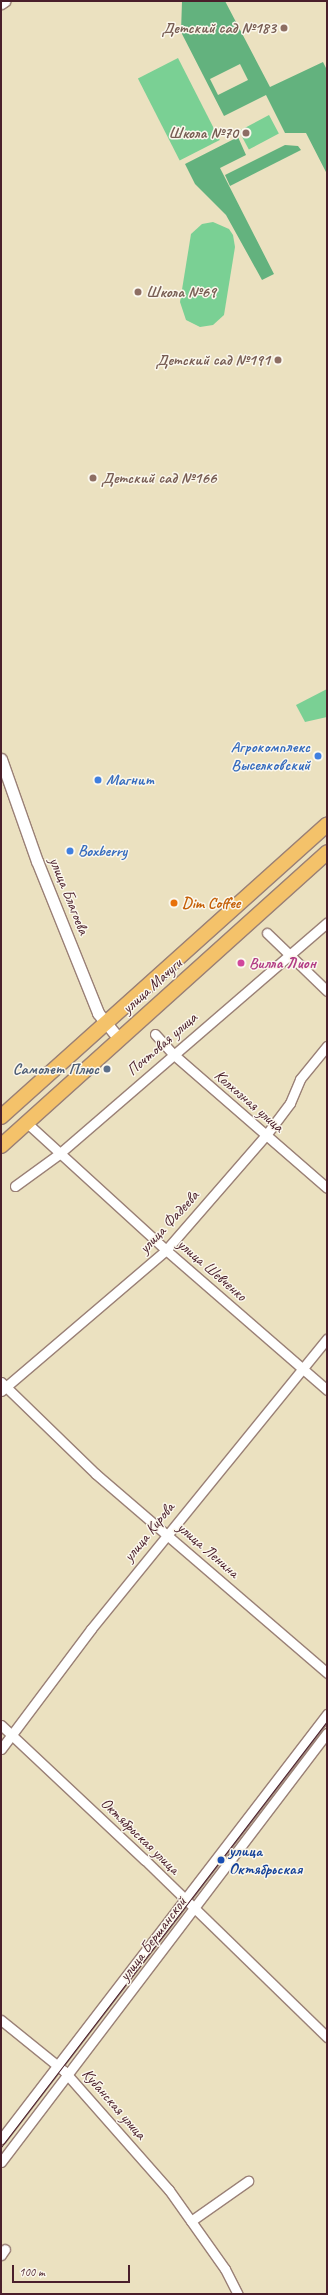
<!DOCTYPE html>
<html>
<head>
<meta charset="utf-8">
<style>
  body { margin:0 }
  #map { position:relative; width:328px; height:2295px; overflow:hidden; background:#ebe1c0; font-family:Caveat,sans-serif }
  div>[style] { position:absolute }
  .green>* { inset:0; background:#7ad094; transform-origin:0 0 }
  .forest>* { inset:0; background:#63b27e }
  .roads { filter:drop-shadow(1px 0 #9a8076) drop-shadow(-1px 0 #9a8076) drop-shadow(0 1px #9a8076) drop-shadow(0 -1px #9a8076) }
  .minor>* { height:9px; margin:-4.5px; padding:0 4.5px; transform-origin:4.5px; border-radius:4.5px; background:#fff }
  .tertiary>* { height:11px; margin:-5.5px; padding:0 5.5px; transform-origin:5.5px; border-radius:5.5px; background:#fff }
  .primary>* { height:14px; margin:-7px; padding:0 7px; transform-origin:7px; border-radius:7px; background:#f4c26a }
  .tram>* { height:1px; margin:-0.5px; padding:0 0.5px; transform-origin:0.5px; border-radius:0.5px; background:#4a1f2b }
  .dots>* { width:11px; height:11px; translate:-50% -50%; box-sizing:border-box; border:2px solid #fbf7ec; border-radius:50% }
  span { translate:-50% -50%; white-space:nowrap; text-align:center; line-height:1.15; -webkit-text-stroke:3px #fbf7ec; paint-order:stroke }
  .education-label { font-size:16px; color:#785e54; font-weight:700 }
  .right { translate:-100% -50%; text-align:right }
  .left { translate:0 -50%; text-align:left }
  .shop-label { font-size:16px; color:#366cbe; font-weight:700 }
  .street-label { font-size:16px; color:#4a1f2b }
  .food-label { font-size:16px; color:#c56008; font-weight:700 }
  .hotel-label { font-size:16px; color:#b23c85; font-weight:700 }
  .service-label { font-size:16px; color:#4e5e75; font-weight:700 }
  .transit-label { font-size:16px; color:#164399; font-weight:700 }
  .frame { position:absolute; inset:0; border:2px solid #4a1f2b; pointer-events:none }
  .scale { position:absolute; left:12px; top:2265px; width:118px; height:18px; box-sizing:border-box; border:2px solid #4a1f2b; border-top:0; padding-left:5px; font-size:12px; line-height:14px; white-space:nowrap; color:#4a1f2b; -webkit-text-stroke:3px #fbf7ec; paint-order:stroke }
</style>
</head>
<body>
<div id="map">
  <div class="green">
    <i style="left:178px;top:58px;width:92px;height:45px;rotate:63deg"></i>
    <i style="left:269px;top:115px;width:21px;height:34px;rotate:62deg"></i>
    <i style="clip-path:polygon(213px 222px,229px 229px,233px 235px,235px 247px,224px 315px,213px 325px,200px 327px,186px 320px,180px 302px,191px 234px,202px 224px)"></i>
    <i style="clip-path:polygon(327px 689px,327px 717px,305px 722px,296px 705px)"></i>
  </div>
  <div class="forest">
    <i style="clip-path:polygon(evenodd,182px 1px,225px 1px,270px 87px,323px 62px,327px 70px,327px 174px,306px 133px,285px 133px,266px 95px,224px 116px,181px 32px,182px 1px,240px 64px,248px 80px,218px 95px,210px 79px,240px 64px)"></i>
    <i style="clip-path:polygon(238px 137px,246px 155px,220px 168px,274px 274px,262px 280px,226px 215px,195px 184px,185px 164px)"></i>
    <i style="clip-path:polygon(285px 145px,298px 146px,301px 150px,230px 186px,225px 175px)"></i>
  </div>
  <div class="roads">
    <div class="minor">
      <i style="left:267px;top:933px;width:83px;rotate:44deg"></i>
      <i style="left:155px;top:1034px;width:27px;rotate:48deg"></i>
      <i style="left:173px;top:1054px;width:204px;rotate:41deg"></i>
      <i style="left:27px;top:1123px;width:188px;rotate:42.4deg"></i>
      <i style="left:166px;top:1250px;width:213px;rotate:41deg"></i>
      <i style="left:15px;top:1186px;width:54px;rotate:-36deg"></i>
      <i style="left:59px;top:1154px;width:354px;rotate:-40.8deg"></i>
      <i style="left:1px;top:1382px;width:132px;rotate:44.1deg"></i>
      <i style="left:96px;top:1474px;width:305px;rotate:40.7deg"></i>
      <i style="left:1px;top:1391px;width:217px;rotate:-40.5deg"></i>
      <i style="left:166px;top:1250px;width:152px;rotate:-49deg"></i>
      <i style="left:266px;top:1135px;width:40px;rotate:-53deg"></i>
      <i style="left:290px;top:1103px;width:26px;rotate:-67deg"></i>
      <i style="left:300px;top:1079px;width:43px;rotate:-50.7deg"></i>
      <i style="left:1px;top:1725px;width:197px;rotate:43.2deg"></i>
      <i style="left:145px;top:1860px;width:254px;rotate:44.2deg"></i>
      <i style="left:1px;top:1749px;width:150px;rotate:-53.1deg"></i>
      <i style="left:91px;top:1629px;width:374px;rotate:-50.9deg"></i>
      <i style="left:1px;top:2020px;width:81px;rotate:39deg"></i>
      <i style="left:64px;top:2071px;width:159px;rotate:48.6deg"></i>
      <i style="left:169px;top:2190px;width:97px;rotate:54.7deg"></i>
      <i style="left:225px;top:2269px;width:28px;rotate:63deg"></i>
      <i style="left:1px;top:2139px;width:536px;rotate:-52.51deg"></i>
      <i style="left:1px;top:2162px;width:539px;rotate:-52.77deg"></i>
      <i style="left:191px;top:2221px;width:70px;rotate:-35.1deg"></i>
      <i style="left:1px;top:2255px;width:7px;rotate:-56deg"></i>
    </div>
    <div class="tertiary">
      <i style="left:1px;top:3px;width:4px;rotate:-34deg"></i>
      <i style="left:1px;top:759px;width:108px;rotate:70.6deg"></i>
      <i style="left:37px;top:861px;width:164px;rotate:68.1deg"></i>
      <i style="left:98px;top:1013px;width:33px;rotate:51deg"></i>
    </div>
    <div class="primary">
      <i style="left:1px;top:1117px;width:438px;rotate:-41.9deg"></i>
      <i style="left:1px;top:1146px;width:439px;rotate:-42deg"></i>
    </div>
  </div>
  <div class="tram">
    <i style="left:1px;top:2147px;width:536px;rotate:-52.57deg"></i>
  </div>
  <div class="dots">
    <i style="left:284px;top:28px;background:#8d6e63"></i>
    <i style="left:246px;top:133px;background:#8d6e63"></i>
    <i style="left:138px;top:292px;background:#8d6e63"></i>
    <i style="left:278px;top:360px;background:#8d6e63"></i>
    <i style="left:93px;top:478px;background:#8d6e63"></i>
    <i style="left:318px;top:756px;background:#3f7fe0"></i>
    <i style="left:98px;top:780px;background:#3f7fe0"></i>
    <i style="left:70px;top:851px;background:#3f7fe0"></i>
    <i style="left:174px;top:903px;background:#e8710a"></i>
    <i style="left:241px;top:963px;background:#d1479c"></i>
    <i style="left:107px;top:1069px;background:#5c6f8a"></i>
    <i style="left:221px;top:1860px;background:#1a4fb4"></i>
  </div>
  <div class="education-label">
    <span class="right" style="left:276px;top:28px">Детский сад №183</span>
    <span class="right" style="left:238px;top:133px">Школа №70</span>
    <span class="left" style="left:146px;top:292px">Школа №69</span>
    <span class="right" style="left:270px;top:360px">Детский сад №191</span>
    <span class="left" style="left:101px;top:478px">Детский сад №166</span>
  </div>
  <div class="shop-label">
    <span class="right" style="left:310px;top:756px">Агрокомплекс<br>Выселковский</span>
    <span class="left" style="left:106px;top:780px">Магнит</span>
    <span class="left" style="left:78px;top:851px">Boxberry</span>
  </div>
  <div class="street-label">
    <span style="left:69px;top:896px;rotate:68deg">улица Благоева</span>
    <span style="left:152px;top:986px;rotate:-42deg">улица Мачуги</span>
    <span style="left:162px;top:1044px;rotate:-41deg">Почтовая улица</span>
    <span style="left:249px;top:1101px;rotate:41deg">Колхозная улица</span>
    <span style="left:169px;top:1222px;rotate:-47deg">улица Фадеева</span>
    <span style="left:212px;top:1270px;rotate:41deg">улица Шевченко</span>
    <span style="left:149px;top:1532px;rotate:-51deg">улица Кирова</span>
    <span style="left:208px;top:1550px;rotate:41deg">улица Ленина</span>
    <span style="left:140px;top:1836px;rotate:44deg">Октябрьская улица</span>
    <span style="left:153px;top:1939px;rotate:-53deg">улица Бершанской</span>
    <span style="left:114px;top:2104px;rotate:49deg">Кубанская улица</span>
  </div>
  <div class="food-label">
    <span class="left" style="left:182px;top:903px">Dim Coffee</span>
  </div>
  <div class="hotel-label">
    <span class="left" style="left:249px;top:963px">Вилла Лион</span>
  </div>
  <div class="service-label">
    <span class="right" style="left:99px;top:1069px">Самолет Плюс</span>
  </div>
  <div class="transit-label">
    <span class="left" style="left:229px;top:1860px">улица<br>Октябрьская</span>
  </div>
  <div class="frame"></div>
  <div class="scale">100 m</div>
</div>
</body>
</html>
